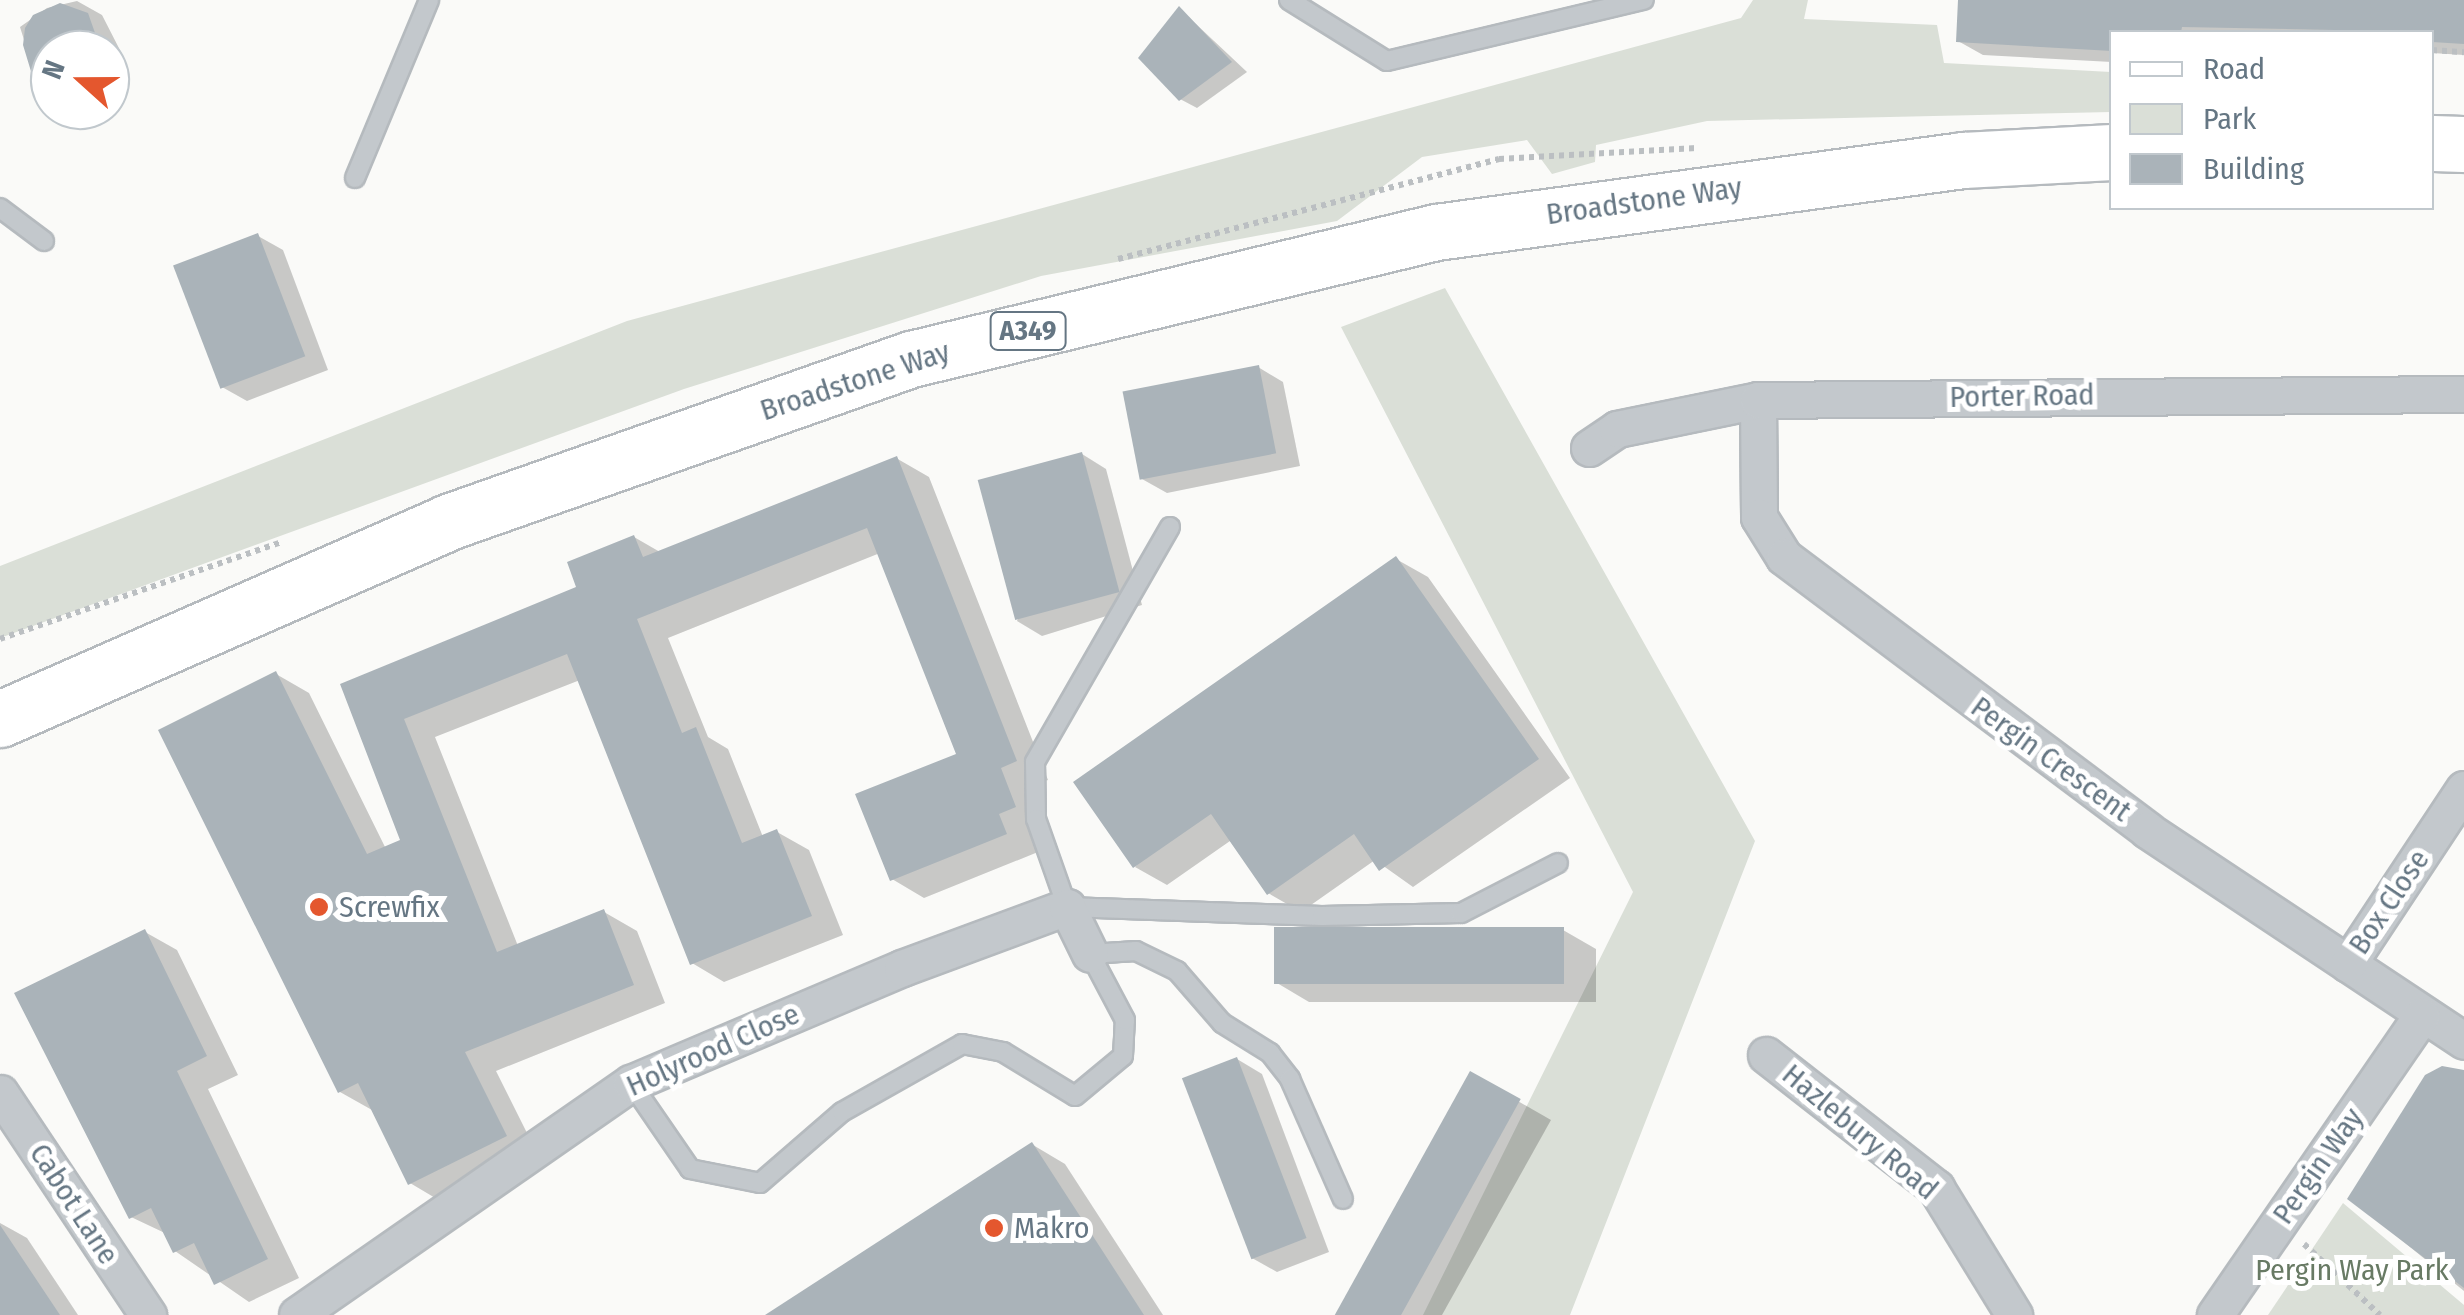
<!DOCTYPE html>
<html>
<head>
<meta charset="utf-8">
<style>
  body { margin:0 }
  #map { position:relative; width:2464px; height:1315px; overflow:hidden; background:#fafaf8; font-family:"Fira Sans Condensed",sans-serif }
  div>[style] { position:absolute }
  .green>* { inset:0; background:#dadfd7 }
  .shadow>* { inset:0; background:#0003 }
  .building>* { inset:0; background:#aab3b9; transform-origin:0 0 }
  .path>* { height:6px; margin-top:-3px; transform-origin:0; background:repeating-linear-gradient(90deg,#bbbfc2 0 5px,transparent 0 10px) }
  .roads { filter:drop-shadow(2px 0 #b5babe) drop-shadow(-2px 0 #b5babe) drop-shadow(0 2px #b5babe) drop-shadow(0 -2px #b5babe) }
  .service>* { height:18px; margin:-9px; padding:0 9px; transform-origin:9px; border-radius:9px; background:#c3c8cc }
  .minor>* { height:35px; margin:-17.5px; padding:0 17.5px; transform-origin:17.5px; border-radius:17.5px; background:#c3c8cc }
  .primary>* { height:55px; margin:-27.5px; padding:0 27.5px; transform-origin:27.5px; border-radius:27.5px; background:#fff }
  .dots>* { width:28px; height:28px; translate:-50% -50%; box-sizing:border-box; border:5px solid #fff; border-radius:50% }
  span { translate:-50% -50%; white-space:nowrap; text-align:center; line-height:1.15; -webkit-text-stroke:10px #fff; paint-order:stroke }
  .shield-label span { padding:2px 8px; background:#fff; border:2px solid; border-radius:8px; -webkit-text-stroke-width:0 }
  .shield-label { font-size:28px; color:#657683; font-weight:700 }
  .street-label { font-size:30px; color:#657683 }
  .poi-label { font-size:30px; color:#657683 }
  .left { translate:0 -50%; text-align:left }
  .park-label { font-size:30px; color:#687a64 }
  .legend { position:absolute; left:2109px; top:30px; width:325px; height:180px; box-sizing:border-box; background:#fff; border:2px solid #c1c8cd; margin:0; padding:12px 18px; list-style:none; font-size:30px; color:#657683 }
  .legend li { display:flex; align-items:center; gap:20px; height:50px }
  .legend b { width:50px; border:2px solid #c1c8cd }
  .north { position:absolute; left:30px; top:30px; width:100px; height:100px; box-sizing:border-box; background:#fff; border:2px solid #c1c8cd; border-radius:50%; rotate:291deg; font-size:28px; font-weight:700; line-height:40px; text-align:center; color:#657683 }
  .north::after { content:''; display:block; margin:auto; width:35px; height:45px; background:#e4572e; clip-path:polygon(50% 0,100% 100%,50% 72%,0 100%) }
</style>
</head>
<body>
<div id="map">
  <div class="green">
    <i style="clip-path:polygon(1753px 0,1808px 0,1804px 19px,1937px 25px,1944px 63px,2111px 72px,2111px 112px,1707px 121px,1596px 145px,1595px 162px,1552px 174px,1527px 140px,1422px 157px,1337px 221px,1041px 276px,684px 389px,0 638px,0 566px,627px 321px,1741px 18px)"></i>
    <i style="clip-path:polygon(1445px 288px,1755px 841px,1570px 1315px,1423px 1315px,1633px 892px,1341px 327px)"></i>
    <i style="clip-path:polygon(2343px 1203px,2464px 1305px,2464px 1315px,2268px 1315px)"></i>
  </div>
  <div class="shadow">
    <i style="clip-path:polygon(1961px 0,2464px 0,2464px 55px,2432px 53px,2432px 32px,2112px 32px,2112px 62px,1983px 55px,1958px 41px)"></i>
    <i style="clip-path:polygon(77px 1px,102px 15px,123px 56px,110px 84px,110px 50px,50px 50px,50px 76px,30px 59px,20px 27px,47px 8px)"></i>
    <i style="clip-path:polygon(1180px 9px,1247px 72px,1197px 108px,1180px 99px)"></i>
    <i style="clip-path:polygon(258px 236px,283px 250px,328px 370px,247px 401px,222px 387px)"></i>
    <i style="clip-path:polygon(1258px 367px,1283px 382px,1300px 466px,1167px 493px,1142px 479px)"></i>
    <i style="clip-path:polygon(1082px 454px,1106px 469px,1142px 605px,1042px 636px,1017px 621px)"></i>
    <i style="clip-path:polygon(896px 458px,929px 477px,1048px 780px,1032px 786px,1047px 826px,1030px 833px,1038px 852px,924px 898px,892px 879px,960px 755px,880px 553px,668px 638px,708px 737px,728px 749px,763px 837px,777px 832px,809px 850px,843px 935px,724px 982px,692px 963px,580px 680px,435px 737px,518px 946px,604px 912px,637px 931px,665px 1003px,496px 1071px,538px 1155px,442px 1202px,410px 1183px,372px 1110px,340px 1092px,276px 674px,309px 693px,386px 849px,404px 841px,343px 685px,579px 588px,634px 537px,660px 552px)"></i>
    <i style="clip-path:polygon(1396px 559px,1428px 577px,1570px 778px,1413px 887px,1375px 860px,1301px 912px,1268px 893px,1230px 841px,1167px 885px,1135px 867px)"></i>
    <i style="clip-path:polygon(1563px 930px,1596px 949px,1596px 1002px,1309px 1002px,1277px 983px)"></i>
    <i style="clip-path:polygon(145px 932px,177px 950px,238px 1075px,208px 1089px,299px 1278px,249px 1302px,175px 1251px,167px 1234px,131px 1217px)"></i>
    <i style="clip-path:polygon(1237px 1059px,1262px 1074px,1329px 1252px,1277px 1272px,1252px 1258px)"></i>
    <i style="clip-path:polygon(1471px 1074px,1551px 1120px,1442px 1315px,1336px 1315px)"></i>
    <i style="clip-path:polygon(2464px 1074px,2464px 1291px,2350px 1198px)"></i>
    <i style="clip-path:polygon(1033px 1145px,1065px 1164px,1163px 1315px,770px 1315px)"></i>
    <i style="clip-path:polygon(0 1223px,27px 1238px,78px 1315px,0 1315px)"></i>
  </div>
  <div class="building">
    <i style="clip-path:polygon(1958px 0,2464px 0,2464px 44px,2432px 42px,2432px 32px,2182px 27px,2181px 32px,2112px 32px,2112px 51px,1956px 42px)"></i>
    <i style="clip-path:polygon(60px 3px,88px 13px,101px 50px,50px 50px,50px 110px,43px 111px,23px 45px,25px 28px,33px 15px)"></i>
    <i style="clip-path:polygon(1179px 6px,1232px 62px,1179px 101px,1138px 58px)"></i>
    <i style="left:258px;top:233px;width:132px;height:91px;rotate:69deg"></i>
    <i style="left:1259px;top:365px;width:90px;height:139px;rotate:79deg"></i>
    <i style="left:1082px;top:452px;width:145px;height:108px;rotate:75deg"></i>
    <i style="clip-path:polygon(897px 456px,1017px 761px,1001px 768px,1016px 807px,999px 814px,1007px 834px,890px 881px,855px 794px,956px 754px,867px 528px,637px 619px,682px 733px,696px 727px,742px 843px,777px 829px,812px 916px,690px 965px,567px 654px,404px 719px,497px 952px,604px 909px,634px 985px,465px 1052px,507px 1136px,408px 1185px,358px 1083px,338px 1093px,158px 730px,276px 671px,367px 854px,400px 840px,340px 684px,576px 587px,567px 562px,634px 535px,643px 557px)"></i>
    <i style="clip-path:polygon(1396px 556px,1539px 759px,1379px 871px,1354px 834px,1267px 895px,1211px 814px,1133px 868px,1073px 782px)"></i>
    <i style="left:1274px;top:927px;width:290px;height:57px"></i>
    <i style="clip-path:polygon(145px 929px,207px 1056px,177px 1071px,268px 1259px,214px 1285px,194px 1243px,173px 1253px,151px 1208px,129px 1219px,14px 993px)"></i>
    <i style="left:1237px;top:1057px;width:194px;height:59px;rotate:69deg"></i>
    <i style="clip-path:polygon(2442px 1066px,2464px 1070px,2464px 1288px,2347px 1199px,2425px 1075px)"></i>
    <i style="left:1470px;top:1071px;width:58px;height:280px;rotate:29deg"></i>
    <i style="clip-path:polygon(1032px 1142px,1144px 1315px,765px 1315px)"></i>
    <i style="clip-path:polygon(0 1225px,60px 1315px,0 1315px)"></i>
  </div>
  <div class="path">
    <i style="left:2432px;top:50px;width:32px;rotate:4deg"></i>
    <i style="left:1118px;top:259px;width:394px;rotate:-14.7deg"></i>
    <i style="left:1499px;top:159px;width:198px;rotate:-3.2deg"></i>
    <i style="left:0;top:639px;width:298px;rotate:-19deg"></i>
    <i style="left:2304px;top:1244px;width:104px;rotate:43.1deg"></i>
  </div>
  <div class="roads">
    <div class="service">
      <i style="left:1289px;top:0;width:115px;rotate:31.9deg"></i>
      <i style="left:1387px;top:61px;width:264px;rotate:-13.4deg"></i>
      <i style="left:355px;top:178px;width:193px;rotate:-67.4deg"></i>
      <i style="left:0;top:208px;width:55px;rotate:36.9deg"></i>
      <i style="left:1170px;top:527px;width:271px;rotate:119.9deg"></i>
      <i style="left:1035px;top:762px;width:57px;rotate:89deg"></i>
      <i style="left:1036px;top:819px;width:93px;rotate:70.6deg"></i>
      <i style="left:1067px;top:907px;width:255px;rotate:2deg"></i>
      <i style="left:1322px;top:916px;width:139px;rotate:-1.2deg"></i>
      <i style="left:1461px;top:913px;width:109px;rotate:-27.3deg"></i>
      <i style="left:631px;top:1083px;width:104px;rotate:55.5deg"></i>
      <i style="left:690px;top:1169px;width:71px;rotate:11.3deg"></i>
      <i style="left:760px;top:1183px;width:108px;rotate:-40.9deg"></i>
      <i style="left:842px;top:1112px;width:138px;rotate:-29.5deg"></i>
      <i style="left:962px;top:1044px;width:42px;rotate:11deg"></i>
      <i style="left:1003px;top:1052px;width:84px;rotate:31.4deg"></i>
      <i style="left:1075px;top:1096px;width:62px;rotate:-39.8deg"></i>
      <i style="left:1123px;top:1056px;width:36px;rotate:-87deg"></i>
      <i style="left:1125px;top:1020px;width:75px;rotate:-117.9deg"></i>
      <i style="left:1090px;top:954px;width:46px;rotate:-3.7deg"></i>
      <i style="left:1136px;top:951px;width:46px;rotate:26deg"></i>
      <i style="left:1177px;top:971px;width:69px;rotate:49.1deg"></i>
      <i style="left:1222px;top:1023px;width:57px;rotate:32deg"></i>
      <i style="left:1270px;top:1053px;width:33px;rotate:52deg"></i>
      <i style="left:1290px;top:1079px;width:131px;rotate:66.2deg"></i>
    </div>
    <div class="minor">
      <i style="left:1758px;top:400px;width:117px;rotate:89.5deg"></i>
      <i style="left:1759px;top:517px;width:47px;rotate:58deg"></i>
      <i style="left:1784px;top:557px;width:454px;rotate:36.9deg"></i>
      <i style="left:2147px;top:830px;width:381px;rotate:33.6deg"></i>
      <i style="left:1589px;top:448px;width:34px;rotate:-34deg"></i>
      <i style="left:1617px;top:429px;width:144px;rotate:-11.6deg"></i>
      <i style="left:1758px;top:400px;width:706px;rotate:-0.49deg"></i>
      <i style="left:2348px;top:964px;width:210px;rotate:-56.5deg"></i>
      <i style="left:1766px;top:1055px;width:216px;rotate:38deg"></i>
      <i style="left:1936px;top:1188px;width:149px;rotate:58.4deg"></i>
      <i style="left:0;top:1093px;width:267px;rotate:56.3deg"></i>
      <i style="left:297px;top:1315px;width:407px;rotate:-34.8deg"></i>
      <i style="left:631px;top:1083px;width:294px;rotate:-23deg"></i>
      <i style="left:902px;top:968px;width:176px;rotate:-20.3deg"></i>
      <i style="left:1067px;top:907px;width:52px;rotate:63.9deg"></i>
      <i style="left:2215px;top:1315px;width:363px;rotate:-55.4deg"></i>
    </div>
    <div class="primary">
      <i style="left:2432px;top:143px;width:32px;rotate:2deg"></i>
      <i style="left:0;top:719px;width:489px;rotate:-23.7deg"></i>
      <i style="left:448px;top:522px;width:491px;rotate:-19.4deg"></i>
      <i style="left:911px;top:359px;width:540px;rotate:-13.6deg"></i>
      <i style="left:1436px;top:232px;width:532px;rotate:-7.78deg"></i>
      <i style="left:1963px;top:160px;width:149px;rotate:-3.1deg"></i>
    </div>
  </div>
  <div class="dots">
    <i style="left:319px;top:907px;background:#e4572e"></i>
    <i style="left:994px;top:1228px;background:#e4572e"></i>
  </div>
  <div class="shield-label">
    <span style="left:1028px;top:331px">A349</span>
  </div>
  <div class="street-label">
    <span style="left:1644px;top:201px;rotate:-8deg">Broadstone Way</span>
    <span style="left:855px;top:381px;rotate:-18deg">Broadstone Way</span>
    <span style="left:2022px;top:396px;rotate:-1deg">Porter Road</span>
    <span style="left:2051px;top:759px;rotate:36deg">Pergin Crescent</span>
    <span style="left:2389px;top:902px;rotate:-56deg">Box Close</span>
    <span style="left:713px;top:1050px;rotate:-24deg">Holyrood Close</span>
    <span style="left:1860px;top:1132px;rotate:40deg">Hazlebury Road</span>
    <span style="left:2318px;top:1166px;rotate:-55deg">Pergin Way</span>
    <span style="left:74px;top:1204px;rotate:57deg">Cabot Lane</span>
  </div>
  <div class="poi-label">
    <span class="left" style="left:339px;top:907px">Screwfix</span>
    <span class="left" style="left:1014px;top:1228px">Makro</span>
  </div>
  <div class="park-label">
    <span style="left:2352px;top:1270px">Pergin Way Park</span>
  </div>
  <ul class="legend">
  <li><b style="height:12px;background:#fff"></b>Road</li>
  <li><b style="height:28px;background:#dadfd7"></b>Park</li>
  <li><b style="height:28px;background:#aab3b9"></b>Building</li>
  </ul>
  <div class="north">N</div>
</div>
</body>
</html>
